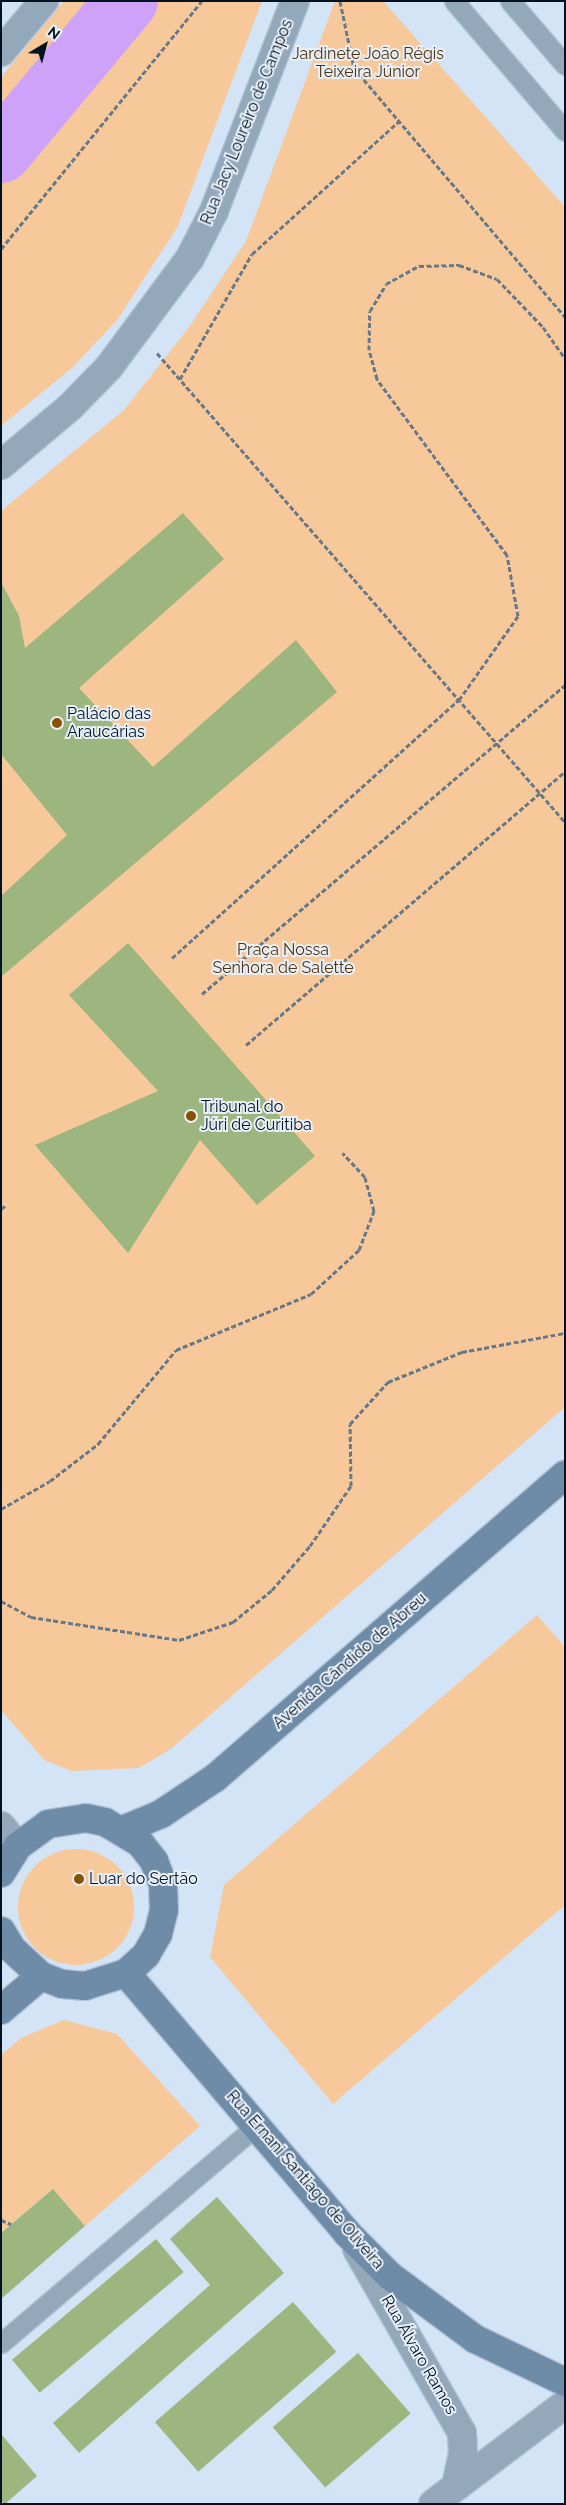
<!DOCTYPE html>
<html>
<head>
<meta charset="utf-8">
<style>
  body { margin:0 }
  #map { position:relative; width:566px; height:2505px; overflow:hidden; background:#d2e4f6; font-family:Raleway,sans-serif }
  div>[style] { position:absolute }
  .green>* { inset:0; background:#f7c99a }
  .round { border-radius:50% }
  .river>* { height:62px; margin:-31px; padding:0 31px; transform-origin:31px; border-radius:31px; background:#cfa2fa }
  .building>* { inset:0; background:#9db57e; transform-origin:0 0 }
  .path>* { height:3px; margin-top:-1.5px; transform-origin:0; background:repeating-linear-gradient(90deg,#677888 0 5px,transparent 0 7.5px) }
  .roads { filter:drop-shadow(1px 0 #b1c2d4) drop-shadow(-1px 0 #b1c2d4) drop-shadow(0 1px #b1c2d4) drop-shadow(0 -1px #b1c2d4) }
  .service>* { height:19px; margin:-9.5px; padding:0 9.5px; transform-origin:9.5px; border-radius:9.5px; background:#94a8bc }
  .minor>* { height:28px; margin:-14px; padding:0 14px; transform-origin:14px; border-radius:14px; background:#94a8bc }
  .tertiary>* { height:28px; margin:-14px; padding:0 14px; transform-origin:14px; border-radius:14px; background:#94a8bc }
  .secondary>* { height:28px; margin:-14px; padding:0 14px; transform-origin:14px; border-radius:14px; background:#6e8ca8 }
  .dots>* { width:14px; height:14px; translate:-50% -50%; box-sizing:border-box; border:2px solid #e7f0f9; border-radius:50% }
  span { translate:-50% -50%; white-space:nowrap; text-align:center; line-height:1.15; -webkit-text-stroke:4px #e7f0f9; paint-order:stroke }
  .park-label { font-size:16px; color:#4f320f }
  .street-label { font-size:16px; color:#021221 }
  .poi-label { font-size:16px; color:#021221 }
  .left { translate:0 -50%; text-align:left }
  .frame { position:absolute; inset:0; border:2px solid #021221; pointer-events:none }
  .north { position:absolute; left:20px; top:20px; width:50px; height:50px; -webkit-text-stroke:4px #e7f0f9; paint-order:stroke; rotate:37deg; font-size:14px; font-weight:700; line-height:20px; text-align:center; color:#021221 }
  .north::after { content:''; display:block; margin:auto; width:18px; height:22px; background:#021221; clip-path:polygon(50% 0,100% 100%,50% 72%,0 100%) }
</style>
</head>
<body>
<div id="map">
  <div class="green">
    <i style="clip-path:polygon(64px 1px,262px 1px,178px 226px,118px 319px,73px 367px,1px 426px,1px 77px)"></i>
    <i style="clip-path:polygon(335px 1px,383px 1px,565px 207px,565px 1407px,172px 1748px,139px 1768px,72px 1771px,44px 1760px,1px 1710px,1px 511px,124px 410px,190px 326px,246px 241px)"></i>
    <i style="clip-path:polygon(537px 1615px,565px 1647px,565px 1905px,333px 2104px,210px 1957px,224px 1885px)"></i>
    <i class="round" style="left:18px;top:1849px;width:116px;height:116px"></i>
    <i style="clip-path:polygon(64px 2020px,117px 2034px,200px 2126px,85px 2226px,53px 2189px,1px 2233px,1px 2055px,21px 2038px)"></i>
  </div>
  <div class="river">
    <i style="left:1px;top:152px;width:197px;rotate:-50.2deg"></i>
  </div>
  <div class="building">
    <i style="clip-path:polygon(183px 513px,224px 559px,79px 688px,153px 767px,296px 640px,337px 692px,1px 977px,1px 896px,67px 835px,1px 754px,1px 582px,19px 616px,25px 648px)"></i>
    <i style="clip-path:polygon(128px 943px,315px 1156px,257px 1205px,200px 1140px,128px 1253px,35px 1145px,158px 1091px,69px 995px)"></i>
    <i style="clip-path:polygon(53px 2189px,85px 2226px,1px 2299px,1px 2233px)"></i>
    <i style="clip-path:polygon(217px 2197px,284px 2273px,79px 2453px,53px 2423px,210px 2285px,170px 2239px)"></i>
    <i style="left:156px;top:2239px;width:43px;height:188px;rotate:50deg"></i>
    <i style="left:293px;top:2302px;width:66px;height:183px;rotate:49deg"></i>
    <i style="left:358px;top:2353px;width:80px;height:113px;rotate:49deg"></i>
    <i style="clip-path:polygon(1px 2434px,37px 2476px,5px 2504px,1px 2501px)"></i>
  </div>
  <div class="path">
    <i style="left:340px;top:1px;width:68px;rotate:78.2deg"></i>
    <i style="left:354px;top:68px;width:326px;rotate:49.7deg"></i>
    <i style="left:1px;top:249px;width:319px;rotate:-51deg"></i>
    <i style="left:157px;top:353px;width:622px;rotate:48.98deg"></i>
    <i style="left:180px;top:379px;width:144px;rotate:-60.1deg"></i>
    <i style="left:252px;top:254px;width:198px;rotate:-42.1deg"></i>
    <i style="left:172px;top:958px;width:386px;rotate:-42deg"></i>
    <i style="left:459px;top:700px;width:103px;rotate:-54.9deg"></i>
    <i style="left:518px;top:616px;width:62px;rotate:-100.2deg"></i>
    <i style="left:507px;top:555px;width:219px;rotate:-126.5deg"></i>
    <i style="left:377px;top:379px;width:30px;rotate:-105deg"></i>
    <i style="left:369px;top:350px;width:39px;rotate:-89deg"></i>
    <i style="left:370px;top:311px;width:31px;rotate:-59deg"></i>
    <i style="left:386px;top:284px;width:38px;rotate:-29deg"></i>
    <i style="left:419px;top:266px;width:40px;rotate:-1.4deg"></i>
    <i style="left:459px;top:265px;width:40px;rotate:20.2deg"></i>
    <i style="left:497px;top:279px;width:66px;rotate:46.2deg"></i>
    <i style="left:543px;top:327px;width:38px;rotate:55deg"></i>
    <i style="left:202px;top:994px;width:477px;rotate:-40.4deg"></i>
    <i style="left:246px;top:1045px;width:420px;rotate:-40.6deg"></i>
    <i style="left:1px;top:1209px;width:6px;rotate:-39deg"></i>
    <i style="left:1px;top:1509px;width:56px;rotate:-29.7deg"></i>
    <i style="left:50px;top:1481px;width:61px;rotate:-37.6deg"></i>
    <i style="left:98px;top:1444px;width:122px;rotate:-50.3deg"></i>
    <i style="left:176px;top:1350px;width:146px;rotate:-22.5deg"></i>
    <i style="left:311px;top:1294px;width:65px;rotate:-42.5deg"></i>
    <i style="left:359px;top:1250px;width:42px;rotate:-69deg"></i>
    <i style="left:374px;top:1211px;width:35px;rotate:-105deg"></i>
    <i style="left:365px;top:1177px;width:33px;rotate:-133deg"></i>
    <i style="left:1px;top:1601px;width:34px;rotate:28deg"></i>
    <i style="left:31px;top:1617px;width:150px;rotate:8.8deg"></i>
    <i style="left:179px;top:1640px;width:57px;rotate:-18.4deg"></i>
    <i style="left:233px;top:1622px;width:50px;rotate:-39.4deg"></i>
    <i style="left:272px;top:1590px;width:58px;rotate:-49.2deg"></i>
    <i style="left:310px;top:1546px;width:73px;rotate:-55.7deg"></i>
    <i style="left:351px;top:1486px;width:62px;rotate:-90.9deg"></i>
    <i style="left:350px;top:1424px;width:57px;rotate:-47.9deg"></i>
    <i style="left:388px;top:1382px;width:80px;rotate:-22.1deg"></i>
    <i style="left:462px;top:1352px;width:105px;rotate:-10.5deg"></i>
    <i style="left:1px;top:2220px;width:11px;rotate:22deg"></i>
  </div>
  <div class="roads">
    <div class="service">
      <i style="left:454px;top:1px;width:171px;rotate:49.5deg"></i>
      <i style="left:510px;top:1px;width:84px;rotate:49.3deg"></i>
      <i style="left:1px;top:2343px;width:335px;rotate:-40.4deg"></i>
    </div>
    <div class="minor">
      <i style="left:1px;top:52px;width:67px;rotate:-49.9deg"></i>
      <i style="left:357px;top:2249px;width:212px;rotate:60.3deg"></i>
      <i style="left:462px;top:2433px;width:20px;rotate:87deg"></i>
      <i style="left:463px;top:2453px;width:33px;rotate:102deg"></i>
      <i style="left:433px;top:2504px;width:166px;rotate:-37.1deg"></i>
    </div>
    <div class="tertiary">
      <i style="left:1px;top:465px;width:90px;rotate:-40deg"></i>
      <i style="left:70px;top:407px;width:56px;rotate:-45.7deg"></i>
      <i style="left:109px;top:367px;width:136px;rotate:-53.4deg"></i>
      <i style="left:190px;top:258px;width:53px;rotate:-62.9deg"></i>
      <i style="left:214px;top:211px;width:225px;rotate:-68.9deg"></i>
      <i style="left:1px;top:1826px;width:26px;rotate:50deg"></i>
    </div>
    <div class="secondary">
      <i style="left:123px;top:1830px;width:41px;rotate:-22.8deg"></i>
      <i style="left:161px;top:1814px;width:65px;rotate:-33.7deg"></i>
      <i style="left:215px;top:1778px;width:463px;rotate:-40.9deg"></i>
      <i style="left:1px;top:1873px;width:32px;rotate:-58deg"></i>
      <i style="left:18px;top:1846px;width:37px;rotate:-36deg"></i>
      <i style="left:48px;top:1824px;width:38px;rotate:-9deg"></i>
      <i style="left:86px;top:1818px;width:19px;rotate:12deg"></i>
      <i style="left:105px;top:1822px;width:41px;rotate:31deg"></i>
      <i style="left:140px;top:1843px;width:23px;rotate:52deg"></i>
      <i style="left:154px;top:1861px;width:25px;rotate:69deg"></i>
      <i style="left:163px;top:1884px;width:26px;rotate:88deg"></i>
      <i style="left:164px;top:1910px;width:25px;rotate:104deg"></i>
      <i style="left:158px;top:1934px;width:24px;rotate:120deg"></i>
      <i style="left:146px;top:1955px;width:27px;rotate:138deg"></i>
      <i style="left:126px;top:1973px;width:43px;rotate:162.4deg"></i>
      <i style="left:85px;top:1986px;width:23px;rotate:-175deg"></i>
      <i style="left:62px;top:1984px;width:22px;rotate:-159deg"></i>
      <i style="left:41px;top:1976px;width:40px;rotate:-137deg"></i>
      <i style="left:12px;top:1949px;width:21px;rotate:-121deg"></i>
      <i style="left:126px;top:1973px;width:341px;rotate:49.6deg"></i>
      <i style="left:347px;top:2233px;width:61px;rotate:45deg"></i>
      <i style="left:390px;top:2276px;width:106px;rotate:36.5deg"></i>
      <i style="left:475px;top:2339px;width:100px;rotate:25.5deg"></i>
      <i style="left:1px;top:2010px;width:52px;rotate:-40.4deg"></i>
    </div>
  </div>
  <div class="dots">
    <i style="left:57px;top:723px;background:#875100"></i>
    <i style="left:191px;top:1116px;background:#875100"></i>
    <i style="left:79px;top:1879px;background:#875100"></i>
  </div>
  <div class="park-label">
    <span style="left:368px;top:63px">Jardinete João Régis<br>Teixeira Júnior</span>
    <span style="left:283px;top:959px">Praça Nossa<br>Senhora de Salette</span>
  </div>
  <div class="street-label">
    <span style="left:247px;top:122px;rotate:-68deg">Rua Jacy Loureiro de Campos</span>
    <span style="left:350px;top:1661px;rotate:-41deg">Avenida Cândido de Abreu</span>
    <span style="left:305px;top:2180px;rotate:49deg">Rua Ernani Santiago de Oliveira</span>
    <span style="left:419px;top:2355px;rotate:60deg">Rua Álvaro Ramos</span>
  </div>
  <div class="poi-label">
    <span class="left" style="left:67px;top:723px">Palácio das<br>Araucárias</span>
    <span class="left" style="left:201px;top:1116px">Tribunal do<br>Júri de Curitiba</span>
    <span class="left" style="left:89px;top:1879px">Luar do Sertão</span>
  </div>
  <div class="frame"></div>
  <div class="north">N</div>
</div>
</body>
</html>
